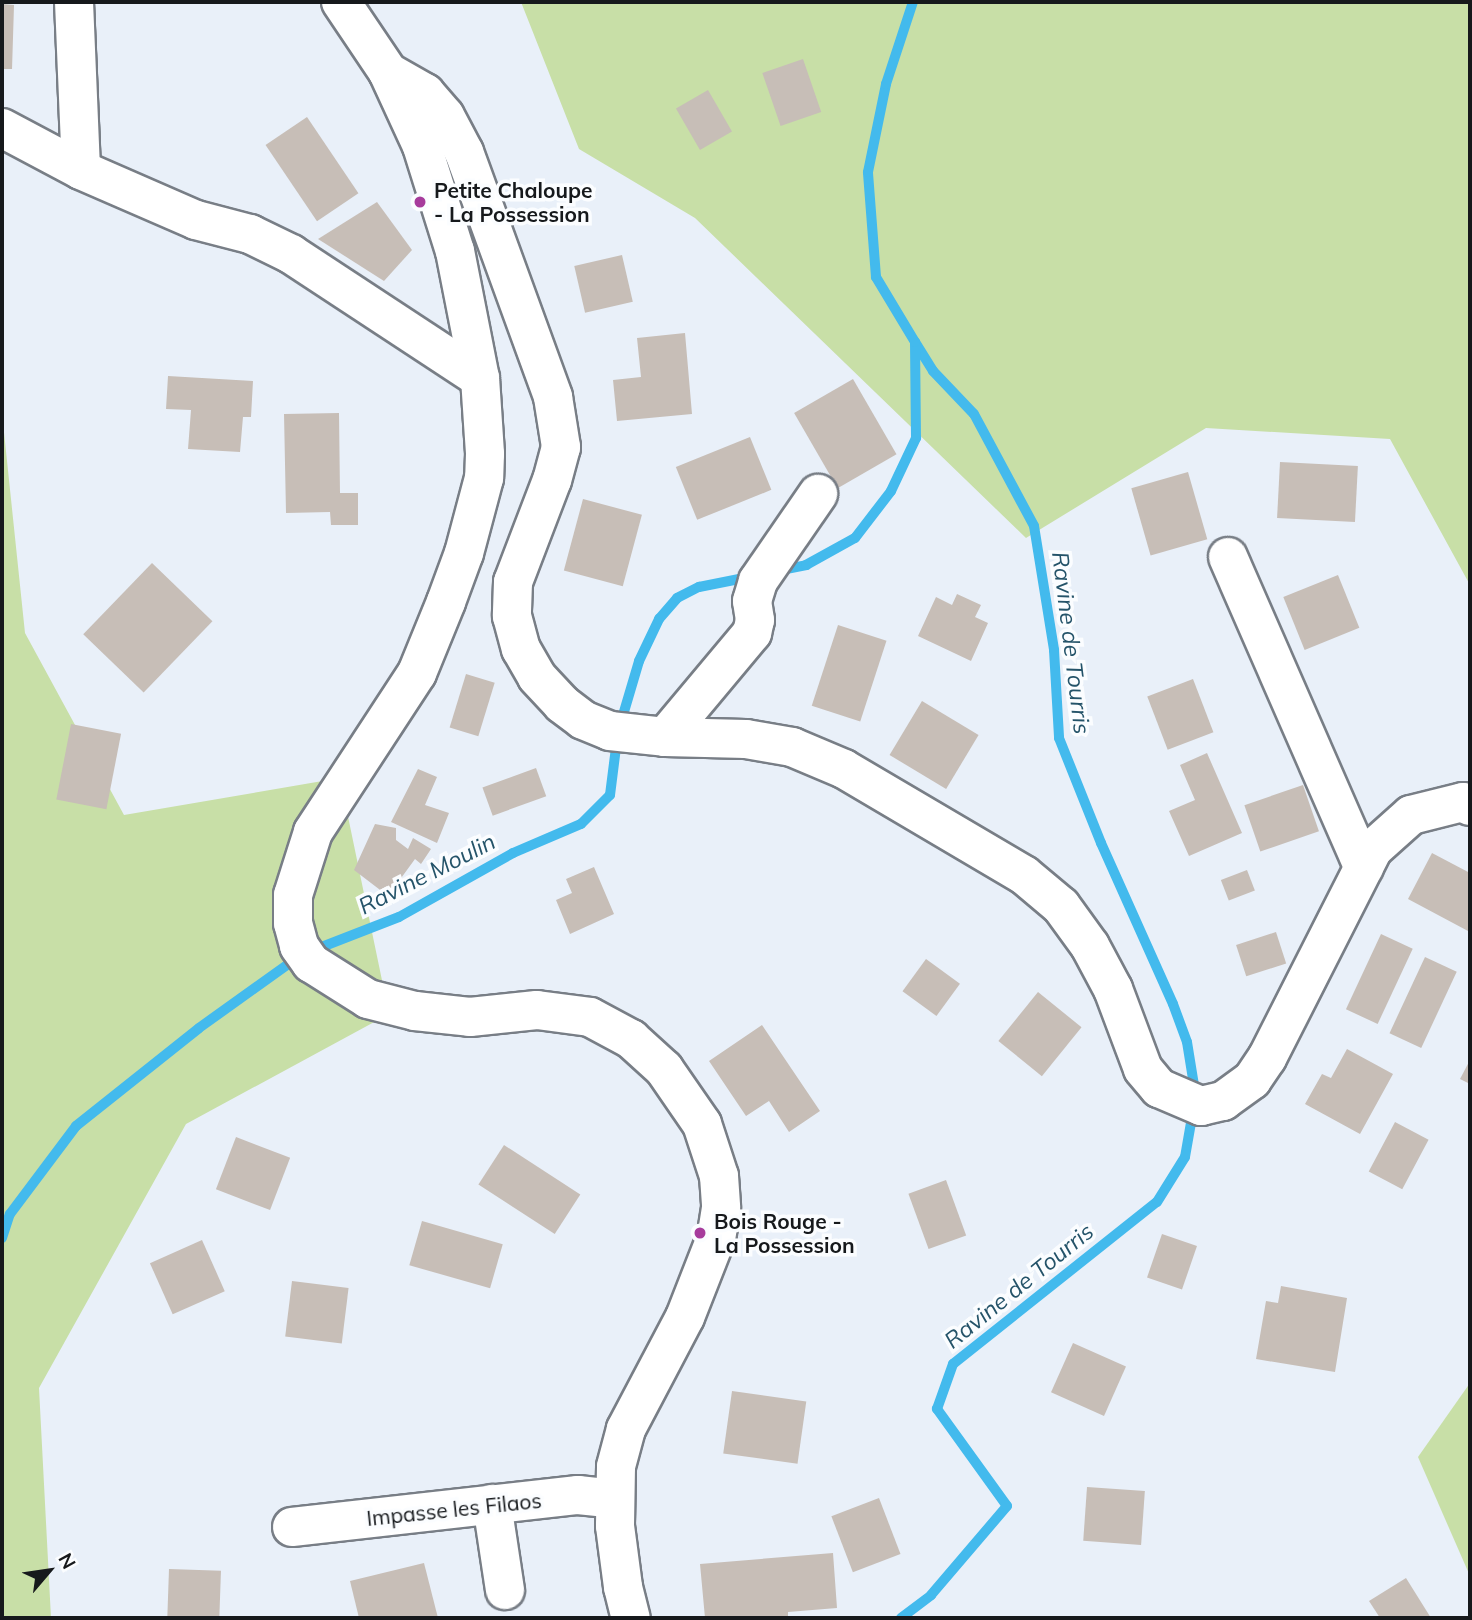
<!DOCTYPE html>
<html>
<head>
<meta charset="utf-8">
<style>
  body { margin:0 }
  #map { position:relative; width:1472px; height:1620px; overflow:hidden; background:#e9f0f9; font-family:Mulish,sans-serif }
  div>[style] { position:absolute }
  .green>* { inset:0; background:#c8dfa7 }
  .stream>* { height:10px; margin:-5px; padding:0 5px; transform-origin:5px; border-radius:5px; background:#43baed }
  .building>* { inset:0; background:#c7beb7; transform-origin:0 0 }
  .roads { filter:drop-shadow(2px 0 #787e86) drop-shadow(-2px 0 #787e86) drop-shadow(0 2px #787e86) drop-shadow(0 -2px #787e86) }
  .minor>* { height:38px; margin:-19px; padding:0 19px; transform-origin:19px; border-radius:19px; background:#fff }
  .secondary>* { height:38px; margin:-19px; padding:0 19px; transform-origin:19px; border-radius:19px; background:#fff }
  .dots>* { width:19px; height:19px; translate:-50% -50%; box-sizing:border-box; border:4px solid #fbfdff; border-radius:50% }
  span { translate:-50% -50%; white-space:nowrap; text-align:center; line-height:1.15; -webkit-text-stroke:7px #fbfdff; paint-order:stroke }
  .poi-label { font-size:21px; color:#16191c; font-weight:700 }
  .left { translate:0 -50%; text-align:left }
  .street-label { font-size:21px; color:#16191c }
  .water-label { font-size:23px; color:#245369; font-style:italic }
  .frame { position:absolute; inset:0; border:4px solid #16191c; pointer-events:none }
  .north { position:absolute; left:14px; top:1536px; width:70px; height:70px; -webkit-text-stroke:5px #fbfdff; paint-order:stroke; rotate:61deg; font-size:19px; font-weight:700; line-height:28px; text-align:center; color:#16191c }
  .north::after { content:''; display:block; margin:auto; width:24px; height:32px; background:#16191c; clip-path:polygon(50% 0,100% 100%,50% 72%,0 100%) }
</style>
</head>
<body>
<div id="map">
  <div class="green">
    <i style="clip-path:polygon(521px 2px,1470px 2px,1470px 585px,1390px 439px,1206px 428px,1026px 538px,695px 218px,579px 149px)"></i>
    <i style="clip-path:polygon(2px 413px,25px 633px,124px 815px,340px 778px,389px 1014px,186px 1124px,39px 1388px,51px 1618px,2px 1618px)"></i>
    <i style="clip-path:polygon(1470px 1383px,1470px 1576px,1418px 1457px)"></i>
  </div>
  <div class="stream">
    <i style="left:915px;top:342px;width:34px;rotate:58deg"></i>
    <i style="left:933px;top:371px;width:59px;rotate:46.4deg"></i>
    <i style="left:974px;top:414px;width:127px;rotate:61.8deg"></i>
    <i style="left:1034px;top:526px;width:126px;rotate:80.8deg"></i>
    <i style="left:1054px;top:650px;width:88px;rotate:86.7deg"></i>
    <i style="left:1059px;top:738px;width:113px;rotate:68.2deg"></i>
    <i style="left:1101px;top:843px;width:176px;rotate:65.9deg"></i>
    <i style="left:1173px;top:1004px;width:40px;rotate:69.8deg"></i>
    <i style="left:1187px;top:1042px;width:44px;rotate:80.8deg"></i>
    <i style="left:776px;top:571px;width:31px;rotate:-11deg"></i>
    <i style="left:806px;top:565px;width:56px;rotate:-28.9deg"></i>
    <i style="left:855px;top:538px;width:59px;rotate:-52.5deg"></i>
    <i style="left:891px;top:491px;width:59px;rotate:-64.7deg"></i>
    <i style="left:916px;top:438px;width:96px;rotate:-90.6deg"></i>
    <i style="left:915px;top:342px;width:76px;rotate:-121deg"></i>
    <i style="left:876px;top:277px;width:105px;rotate:-94.4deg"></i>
    <i style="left:868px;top:172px;width:90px;rotate:-78.4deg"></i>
    <i style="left:886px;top:84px;width:86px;rotate:-71.8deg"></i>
    <i style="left:2px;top:1238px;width:25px;rotate:-72deg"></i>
    <i style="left:10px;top:1214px;width:110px;rotate:-53.1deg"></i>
    <i style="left:76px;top:1126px;width:157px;rotate:-38.5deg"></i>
    <i style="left:199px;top:1028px;width:125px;rotate:-35.6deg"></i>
    <i style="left:301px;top:955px;width:105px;rotate:-21.2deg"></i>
    <i style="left:399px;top:917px;width:131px;rotate:-29.3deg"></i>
    <i style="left:513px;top:853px;width:74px;rotate:-23.1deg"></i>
    <i style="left:581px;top:824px;width:41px;rotate:-45deg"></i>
    <i style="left:610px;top:795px;width:64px;rotate:-82.8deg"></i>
    <i style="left:618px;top:732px;width:74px;rotate:-73.5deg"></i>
    <i style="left:639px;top:661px;width:47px;rotate:-64.5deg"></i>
    <i style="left:659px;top:619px;width:28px;rotate:-49deg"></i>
    <i style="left:677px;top:598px;width:25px;rotate:-27deg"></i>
    <i style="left:699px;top:587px;width:46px;rotate:-11.3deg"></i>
    <i style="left:901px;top:1618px;width:38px;rotate:-37deg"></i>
    <i style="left:931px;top:1595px;width:117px;rotate:-49.5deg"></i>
    <i style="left:1007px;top:1506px;width:120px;rotate:-125.8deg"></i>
    <i style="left:937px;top:1409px;width:48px;rotate:-70.4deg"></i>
    <i style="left:953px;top:1364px;width:260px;rotate:-38.5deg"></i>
    <i style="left:1157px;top:1202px;width:53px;rotate:-58.1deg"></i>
    <i style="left:1185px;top:1157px;width:41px;rotate:-80.1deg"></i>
  </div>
  <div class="building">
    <i style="clip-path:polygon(2px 4px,14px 5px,12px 69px,2px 69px)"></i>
    <i style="left:803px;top:59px;width:56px;height:43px;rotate:71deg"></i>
    <i style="left:708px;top:90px;width:48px;height:37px;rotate:60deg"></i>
    <i style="left:307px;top:117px;width:92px;height:50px;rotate:56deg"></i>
    <i style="clip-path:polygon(377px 202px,412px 250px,384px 281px,318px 239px)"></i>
    <i style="left:622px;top:255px;width:48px;height:49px;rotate:77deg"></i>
    <i style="clip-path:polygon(685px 333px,692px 414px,617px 421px,613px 380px,641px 377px,637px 338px)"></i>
    <i style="clip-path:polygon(168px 376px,253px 381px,251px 417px,243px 417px,240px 452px,188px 449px,191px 410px,166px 409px)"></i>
    <i style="left:853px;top:379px;width:87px;height:68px;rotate:60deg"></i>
    <i style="clip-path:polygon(339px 413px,340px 493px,358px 493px,358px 525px,331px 525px,330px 512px,286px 513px,284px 414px)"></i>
    <i style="left:750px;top:437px;width:57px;height:80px;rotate:68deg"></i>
    <i style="left:1280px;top:462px;width:78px;height:56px;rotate:3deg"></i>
    <i style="left:1188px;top:472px;width:70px;height:59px;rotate:74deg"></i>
    <i style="left:583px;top:499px;width:61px;height:74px;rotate:15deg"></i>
    <i style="left:152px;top:563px;width:84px;height:99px;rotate:44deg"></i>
    <i style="left:1338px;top:575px;width:57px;height:59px;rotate:68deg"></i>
    <i style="clip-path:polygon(957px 594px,981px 605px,975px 617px,988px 623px,971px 661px,918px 636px,936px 597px,952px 605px)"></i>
    <i style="left:838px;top:625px;width:51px;height:85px;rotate:18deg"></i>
    <i style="left:466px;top:674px;width:30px;height:56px;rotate:17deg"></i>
    <i style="left:1193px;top:679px;width:57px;height:49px;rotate:69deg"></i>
    <i style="left:922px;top:701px;width:66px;height:63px;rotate:31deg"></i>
    <i style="left:71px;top:724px;width:51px;height:77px;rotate:11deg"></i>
    <i style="clip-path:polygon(1207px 753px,1242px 833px,1189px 856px,1169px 811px,1195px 800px,1180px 765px)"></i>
    <i style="left:536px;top:768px;width:30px;height:57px;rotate:70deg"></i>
    <i style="clip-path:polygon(418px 769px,437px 777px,425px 805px,449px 813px,437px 843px,391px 822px)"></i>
    <i style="left:1303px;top:785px;width:49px;height:62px;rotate:71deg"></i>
    <i style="clip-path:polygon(375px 824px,396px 828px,396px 840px,408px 849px,413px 838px,431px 849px,421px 864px,415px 859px,388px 896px,354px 870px)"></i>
    <i style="clip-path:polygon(1432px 853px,1470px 873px,1468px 931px,1408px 899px)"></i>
    <i style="clip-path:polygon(594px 867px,614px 914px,570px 934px,556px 900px,572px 893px,566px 879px)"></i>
    <i style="left:1247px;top:870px;width:22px;height:28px;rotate:69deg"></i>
    <i style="left:1276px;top:932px;width:33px;height:42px;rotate:72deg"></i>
    <i style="left:1381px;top:934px;width:35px;height:83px;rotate:25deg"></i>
    <i style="left:1425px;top:957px;width:35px;height:84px;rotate:25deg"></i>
    <i style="left:926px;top:959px;width:42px;height:40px;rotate:36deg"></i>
    <i style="left:1038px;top:992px;width:56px;height:63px;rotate:39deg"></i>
    <i style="clip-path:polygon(762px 1025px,820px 1111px,789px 1132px,769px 1101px,746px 1116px,709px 1061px)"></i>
    <i style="clip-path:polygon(1347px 1049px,1393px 1074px,1360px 1134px,1305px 1104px,1322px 1074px,1331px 1078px)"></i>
    <i style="clip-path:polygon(1470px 1060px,1470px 1084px,1460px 1079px)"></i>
    <i style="left:1395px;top:1122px;width:38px;height:56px;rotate:28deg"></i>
    <i style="left:236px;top:1137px;width:58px;height:56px;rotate:21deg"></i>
    <i style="left:504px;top:1145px;width:91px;height:47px;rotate:33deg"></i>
    <i style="left:946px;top:1180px;width:59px;height:40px;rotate:70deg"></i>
    <i style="left:422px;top:1221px;width:84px;height:46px;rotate:16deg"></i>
    <i style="left:1162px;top:1234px;width:37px;height:46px;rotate:19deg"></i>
    <i style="left:202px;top:1240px;width:56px;height:57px;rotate:66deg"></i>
    <i style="left:292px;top:1281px;width:57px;height:56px;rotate:7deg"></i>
    <i style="clip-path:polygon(1281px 1286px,1347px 1298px,1335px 1372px,1256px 1359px,1266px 1301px,1278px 1303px)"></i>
    <i style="left:1073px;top:1343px;width:58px;height:54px;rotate:24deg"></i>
    <i style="left:732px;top:1391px;width:75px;height:63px;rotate:8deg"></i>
    <i style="left:1087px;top:1487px;width:58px;height:54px;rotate:4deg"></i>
    <i style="left:879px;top:1498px;width:60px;height:51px;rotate:69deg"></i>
    <i style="clip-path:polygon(833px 1553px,837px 1608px,788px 1612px,788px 1618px,705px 1618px,700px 1564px)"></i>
    <i style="clip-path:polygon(424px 1563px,438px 1618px,359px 1618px,350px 1581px)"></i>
    <i style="left:169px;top:1569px;width:52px;height:49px;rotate:2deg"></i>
    <i style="clip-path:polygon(1406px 1578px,1431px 1618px,1380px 1618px,1369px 1601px)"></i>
  </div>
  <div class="roads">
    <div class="minor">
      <i style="left:74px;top:2px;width:168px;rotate:87.6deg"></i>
      <i style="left:388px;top:72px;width:43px;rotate:29.6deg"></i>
      <i style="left:425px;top:93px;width:30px;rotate:49deg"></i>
      <i style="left:445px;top:116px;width:41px;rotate:62.2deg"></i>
      <i style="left:464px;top:152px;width:261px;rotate:70deg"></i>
      <i style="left:553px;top:397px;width:51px;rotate:80.9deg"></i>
      <i style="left:561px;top:447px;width:34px;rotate:105deg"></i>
      <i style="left:552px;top:480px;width:109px;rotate:110.9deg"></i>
      <i style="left:513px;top:582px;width:34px;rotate:92deg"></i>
      <i style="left:512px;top:616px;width:34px;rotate:75deg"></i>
      <i style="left:521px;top:649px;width:32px;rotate:60deg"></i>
      <i style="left:537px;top:677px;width:37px;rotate:47deg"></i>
      <i style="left:562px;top:704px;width:26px;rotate:37deg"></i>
      <i style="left:583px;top:720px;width:29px;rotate:22deg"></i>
      <i style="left:610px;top:731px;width:55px;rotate:6.2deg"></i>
      <i style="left:665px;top:737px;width:81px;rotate:1.4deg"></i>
      <i style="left:746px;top:739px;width:47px;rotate:9.9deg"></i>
      <i style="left:792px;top:747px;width:56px;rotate:22.9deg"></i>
      <i style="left:844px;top:769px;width:209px;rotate:30.5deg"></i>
      <i style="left:1024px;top:875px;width:48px;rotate:40deg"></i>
      <i style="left:1061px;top:906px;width:49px;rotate:54.1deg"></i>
      <i style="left:1090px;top:946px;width:49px;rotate:61.9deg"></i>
      <i style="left:1113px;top:989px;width:85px;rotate:69.4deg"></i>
      <i style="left:1143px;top:1069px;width:25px;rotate:50deg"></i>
      <i style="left:1159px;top:1088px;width:46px;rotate:23.2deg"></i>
      <i style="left:1201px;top:1106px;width:23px;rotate:-13deg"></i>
      <i style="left:1223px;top:1101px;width:36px;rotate:-36deg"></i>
      <i style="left:1252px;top:1080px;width:27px;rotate:-56deg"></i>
      <i style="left:1267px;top:1058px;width:234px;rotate:-63.1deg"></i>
      <i style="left:1373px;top:849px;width:51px;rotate:-41.8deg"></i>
      <i style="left:1411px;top:815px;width:54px;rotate:-14deg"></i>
      <i style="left:1463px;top:802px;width:8px;rotate:30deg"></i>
      <i style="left:2px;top:128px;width:89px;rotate:28deg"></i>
      <i style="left:81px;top:170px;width:125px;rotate:23.5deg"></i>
      <i style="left:196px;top:220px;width:56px;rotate:14.5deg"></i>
      <i style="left:250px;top:234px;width:46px;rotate:26deg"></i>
      <i style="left:291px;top:254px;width:226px;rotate:33.3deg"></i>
      <i style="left:1228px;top:557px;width:339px;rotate:66.4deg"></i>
      <i style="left:665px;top:737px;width:136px;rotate:-50.1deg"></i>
      <i style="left:752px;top:633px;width:13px;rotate:-77deg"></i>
      <i style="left:755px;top:620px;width:19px;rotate:-99deg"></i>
      <i style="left:752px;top:601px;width:21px;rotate:-73deg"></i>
      <i style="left:758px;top:581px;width:106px;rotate:-55.4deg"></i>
      <i style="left:492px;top:1504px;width:87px;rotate:81.4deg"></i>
      <i style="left:292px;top:1527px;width:288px;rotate:-6.4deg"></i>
      <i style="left:578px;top:1495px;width:37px;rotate:6deg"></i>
    </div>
    <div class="secondary">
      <i style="left:341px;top:2px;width:84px;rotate:56.1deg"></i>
      <i style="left:388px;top:72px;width:81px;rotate:65.3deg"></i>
      <i style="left:422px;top:146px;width:110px;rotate:72.6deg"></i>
      <i style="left:455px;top:251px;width:129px;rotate:78.9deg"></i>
      <i style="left:480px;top:378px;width:76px;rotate:86.2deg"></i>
      <i style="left:485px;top:454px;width:24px;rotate:92deg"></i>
      <i style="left:484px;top:478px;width:78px;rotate:104.9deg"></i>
      <i style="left:464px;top:553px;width:52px;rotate:110.2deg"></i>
      <i style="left:446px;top:602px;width:77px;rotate:112.2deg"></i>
      <i style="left:417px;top:673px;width:190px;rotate:123.2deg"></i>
      <i style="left:313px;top:832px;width:66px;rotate:107.6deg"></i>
      <i style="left:293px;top:895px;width:28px;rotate:90deg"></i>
      <i style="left:293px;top:923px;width:24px;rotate:75deg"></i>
      <i style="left:299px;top:946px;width:21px;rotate:55deg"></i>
      <i style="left:311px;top:963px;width:67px;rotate:32.3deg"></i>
      <i style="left:368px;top:999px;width:49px;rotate:14.3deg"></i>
      <i style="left:415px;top:1011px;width:55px;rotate:6.2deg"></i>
      <i style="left:470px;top:1017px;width:67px;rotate:-6deg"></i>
      <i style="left:537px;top:1010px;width:53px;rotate:7.5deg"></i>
      <i style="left:590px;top:1017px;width:47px;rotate:28.2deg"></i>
      <i style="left:631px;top:1039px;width:45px;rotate:42.3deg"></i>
      <i style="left:664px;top:1069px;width:67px;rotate:55.4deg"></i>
      <i style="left:702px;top:1124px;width:55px;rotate:71.9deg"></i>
      <i style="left:719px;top:1176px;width:32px;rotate:86deg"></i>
      <i style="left:721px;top:1208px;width:30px;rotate:99deg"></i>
      <i style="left:716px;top:1238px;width:85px;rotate:111.4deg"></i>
      <i style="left:685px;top:1317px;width:127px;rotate:117.8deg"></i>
      <i style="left:626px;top:1429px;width:39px;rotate:105deg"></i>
      <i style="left:616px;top:1467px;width:59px;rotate:91deg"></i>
      <i style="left:615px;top:1526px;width:62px;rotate:82.5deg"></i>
      <i style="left:623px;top:1587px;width:32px;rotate:76deg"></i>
    </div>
  </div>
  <div class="dots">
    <i style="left:420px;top:202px;background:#a73c9c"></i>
    <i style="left:700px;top:1233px;background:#a73c9c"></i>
  </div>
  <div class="poi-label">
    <span class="left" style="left:434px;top:202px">Petite Chaloupe<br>- La Possession</span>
    <span class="left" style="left:714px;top:1233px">Bois Rouge -<br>La Possession</span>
  </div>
  <div class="street-label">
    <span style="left:454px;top:1509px;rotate:-6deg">Impasse les Filaos</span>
  </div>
  <div class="water-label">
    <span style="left:1071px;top:643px;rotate:83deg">Ravine de Tourris</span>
    <span style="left:427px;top:874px;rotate:-27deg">Ravine Moulin</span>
    <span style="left:1019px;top:1286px;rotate:-39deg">Ravine de Tourris</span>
  </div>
  <div class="frame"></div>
  <div class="north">N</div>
</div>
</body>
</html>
